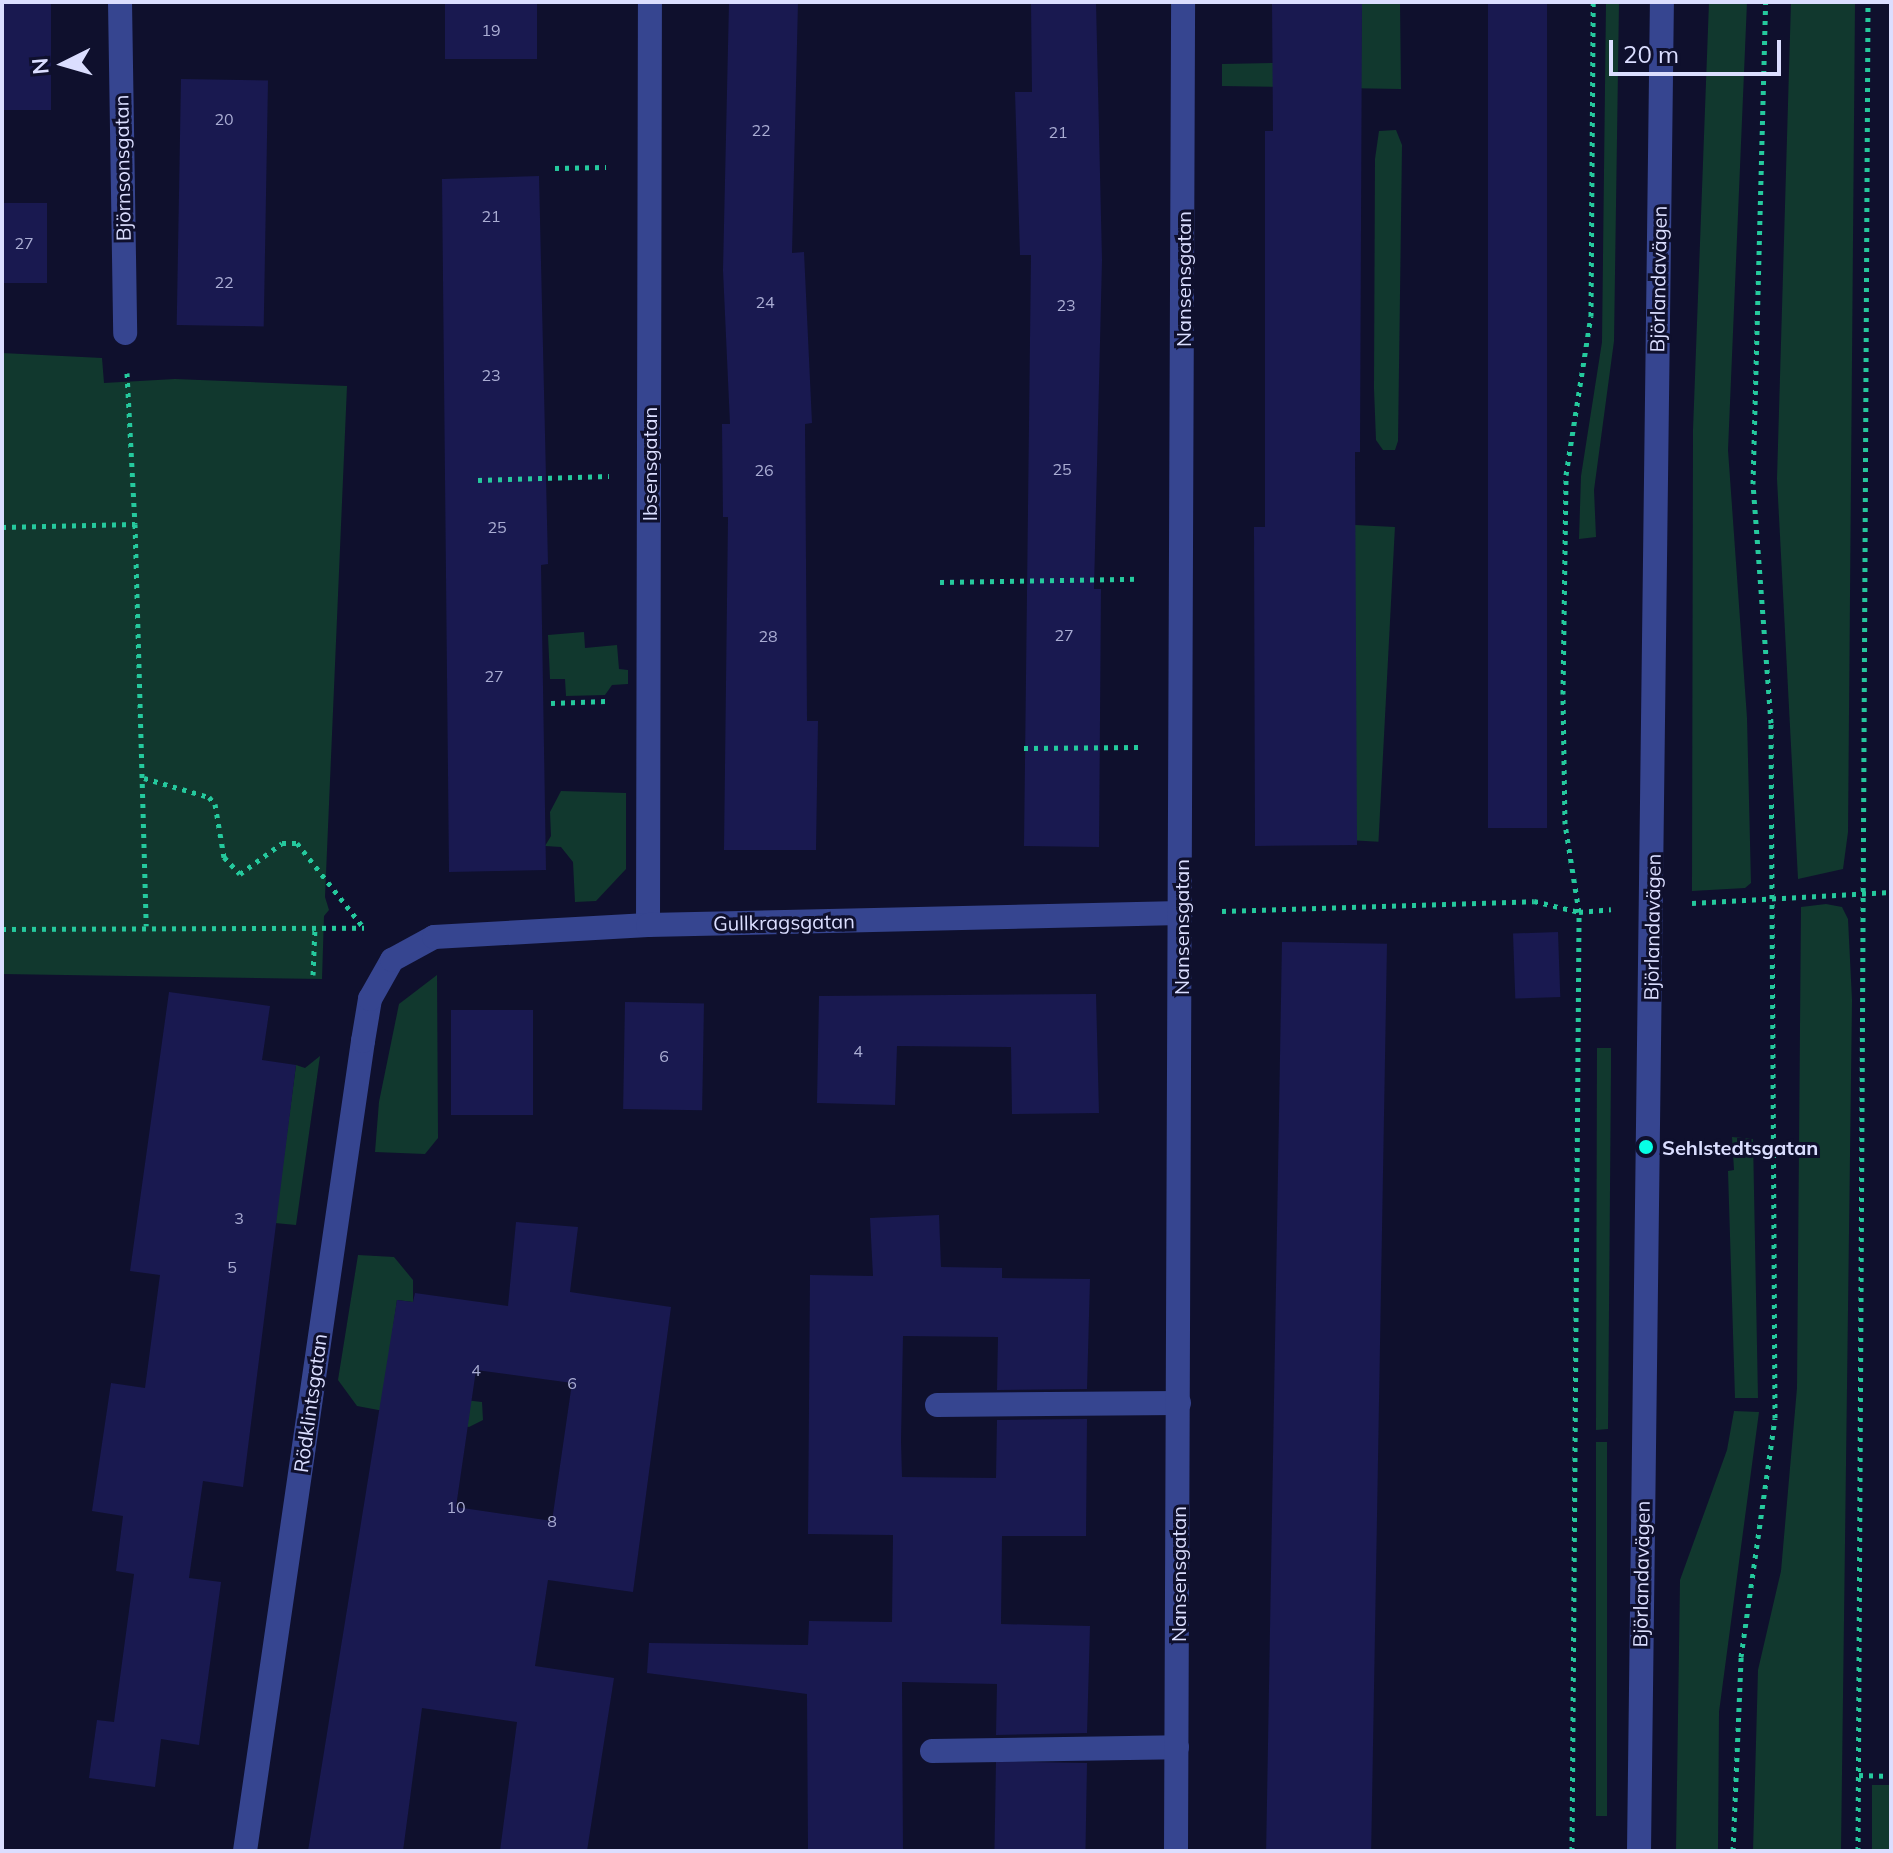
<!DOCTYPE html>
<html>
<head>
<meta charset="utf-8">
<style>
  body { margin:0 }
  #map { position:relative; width:1893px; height:1853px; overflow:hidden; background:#0f102d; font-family:Mulish,sans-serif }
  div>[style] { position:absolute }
  .green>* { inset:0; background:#11382e; transform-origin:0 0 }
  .building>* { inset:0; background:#191950; transform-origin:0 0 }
  .path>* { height:5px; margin-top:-2.5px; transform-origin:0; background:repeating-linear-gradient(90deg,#25c99d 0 4px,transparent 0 10px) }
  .minor>* { height:24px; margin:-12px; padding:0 12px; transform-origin:12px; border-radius:12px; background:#364590 }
  .dots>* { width:22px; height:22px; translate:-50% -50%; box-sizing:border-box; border:4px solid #0f102d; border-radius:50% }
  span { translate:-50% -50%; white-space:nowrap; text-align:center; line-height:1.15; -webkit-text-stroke:6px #0f102d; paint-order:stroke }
  .number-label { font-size:16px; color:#aaadd3 }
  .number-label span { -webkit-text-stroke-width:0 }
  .street-label { font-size:20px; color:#dbdeff }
  .poi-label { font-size:20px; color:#dbdeff; font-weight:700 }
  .left { translate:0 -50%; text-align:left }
  .frame { position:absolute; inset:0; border:4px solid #dbdeff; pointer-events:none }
  .north { position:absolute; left:24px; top:24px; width:80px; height:80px; -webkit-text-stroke:6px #0f102d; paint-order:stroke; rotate:265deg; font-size:22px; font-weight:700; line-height:32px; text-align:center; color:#dbdeff }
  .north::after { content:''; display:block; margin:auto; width:28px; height:36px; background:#dbdeff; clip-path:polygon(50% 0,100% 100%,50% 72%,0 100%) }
  .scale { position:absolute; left:1609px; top:40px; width:172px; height:36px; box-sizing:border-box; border:4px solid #dbdeff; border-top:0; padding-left:10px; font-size:24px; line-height:28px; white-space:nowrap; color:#dbdeff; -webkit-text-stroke:6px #0f102d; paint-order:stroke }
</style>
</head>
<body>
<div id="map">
  <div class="green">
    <i style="clip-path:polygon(1362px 2px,1400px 2px,1401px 89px,1222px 86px,1222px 64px,1361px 61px)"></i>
    <i style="clip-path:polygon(1606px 2px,1619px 2px,1614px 341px,1594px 490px,1596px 537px,1579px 539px,1581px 476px,1602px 342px)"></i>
    <i style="clip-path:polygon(1709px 2px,1747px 2px,1728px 450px,1747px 718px,1751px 883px,1745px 888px,1692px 891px,1693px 430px)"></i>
    <i style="clip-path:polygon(1791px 2px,1855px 2px,1848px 832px,1843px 869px,1798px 879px,1777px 479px)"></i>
    <i style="clip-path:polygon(1396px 130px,1402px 145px,1398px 441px,1395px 450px,1383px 450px,1376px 440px,1374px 389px,1375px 159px,1379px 131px)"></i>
    <i style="clip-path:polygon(2px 353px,102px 358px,104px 383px,175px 379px,347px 386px,325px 897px,329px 910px,324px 916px,322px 979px,2px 974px)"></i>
    <i style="left:1355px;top:525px;width:40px;height:315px;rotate:3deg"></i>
    <i style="clip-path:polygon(584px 632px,585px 648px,617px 645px,619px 669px,628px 670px,628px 684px,612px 685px,605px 695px,566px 696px,565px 679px,550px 679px,548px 635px)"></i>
    <i style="clip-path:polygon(561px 791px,626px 793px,626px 869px,596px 901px,575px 902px,573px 862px,561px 847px,545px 846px,551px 836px,550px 812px)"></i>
    <i style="clip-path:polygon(1826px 904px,1842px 907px,1848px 919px,1852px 1000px,1841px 1851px,1753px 1851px,1758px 1670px,1781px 1571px,1797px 1388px,1801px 907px)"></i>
    <i style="clip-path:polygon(437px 975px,438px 1138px,425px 1154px,375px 1152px,379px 1102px,399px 1004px)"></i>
    <i style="clip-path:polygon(1597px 1048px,1611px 1048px,1611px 1067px,1608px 1429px,1596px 1430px)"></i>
    <i style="clip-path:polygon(320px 1056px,296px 1225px,275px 1223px,296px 1065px,305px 1068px)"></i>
    <i style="clip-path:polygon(1732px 1137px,1753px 1139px,1758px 1398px,1735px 1398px,1728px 1171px,1734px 1170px)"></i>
    <i style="clip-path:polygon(358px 1255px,394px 1257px,413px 1280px,413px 1302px,397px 1300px,384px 1391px,482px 1402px,483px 1420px,469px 1427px,357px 1406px,338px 1380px)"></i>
    <i style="clip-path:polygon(1734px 1411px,1759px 1412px,1719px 1712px,1718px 1851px,1676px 1851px,1680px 1580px,1727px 1450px)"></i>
    <i style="left:1596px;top:1442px;width:11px;height:374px"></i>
    <i style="left:1891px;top:1785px;width:66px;height:19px;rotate:90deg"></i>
  </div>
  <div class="building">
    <i style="left:2px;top:2px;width:49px;height:108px"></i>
    <i style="left:445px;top:2px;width:92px;height:57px"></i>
    <i style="clip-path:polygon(729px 2px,798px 2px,792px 253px,804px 252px,812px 423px,805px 424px,806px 562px,807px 721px,818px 721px,816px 850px,724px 850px,728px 517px,723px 517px,722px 424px,730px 424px,723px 270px)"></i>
    <i style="clip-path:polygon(1031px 2px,1096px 2px,1102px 260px,1094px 589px,1101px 589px,1099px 847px,1024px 846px,1031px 255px,1020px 255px,1015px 92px,1032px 92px)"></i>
    <i style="clip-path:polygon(1272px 2px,1362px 2px,1360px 452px,1355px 452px,1357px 845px,1255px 846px,1254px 527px,1265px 527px,1265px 131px,1273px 131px)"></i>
    <i style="left:1488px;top:2px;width:59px;height:826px"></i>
    <i style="left:181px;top:79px;width:87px;height:246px;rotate:1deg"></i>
    <i style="clip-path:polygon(539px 176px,548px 564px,541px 565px,546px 870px,449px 872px,442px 179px)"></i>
    <i style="left:2px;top:203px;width:45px;height:80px"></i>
    <i style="left:1558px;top:932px;width:65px;height:45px;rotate:88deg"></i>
    <i style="left:1282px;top:942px;width:105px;height:909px;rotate:1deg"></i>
    <i style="clip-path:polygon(169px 992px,270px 1006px,262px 1060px,296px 1065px,243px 1487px,203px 1481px,189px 1578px,221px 1582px,199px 1745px,161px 1739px,155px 1787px,89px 1778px,97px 1720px,114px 1722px,134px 1574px,116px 1571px,123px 1516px,92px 1511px,111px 1383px,145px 1388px,160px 1275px,130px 1271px)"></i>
    <i style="clip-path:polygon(1096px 994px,1099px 1113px,1012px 1114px,1011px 1047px,897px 1046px,895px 1105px,817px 1103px,819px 996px)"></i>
    <i style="left:625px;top:1002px;width:79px;height:107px;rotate:1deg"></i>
    <i style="left:451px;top:1010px;width:82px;height:105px"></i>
    <i style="clip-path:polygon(939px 1215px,941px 1267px,1002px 1268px,1002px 1278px,1090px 1279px,1087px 1389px,997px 1390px,998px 1337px,903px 1336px,901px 1441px,902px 1477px,996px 1478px,997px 1420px,1087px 1419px,1086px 1536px,1002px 1536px,1001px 1624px,1090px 1626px,1087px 1733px,996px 1735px,997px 1684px,902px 1682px,903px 1851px,808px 1851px,807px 1694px,647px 1673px,649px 1643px,808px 1645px,809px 1621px,892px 1622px,893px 1535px,808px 1534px,810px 1275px,873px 1276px,870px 1218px)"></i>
    <i style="clip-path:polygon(evenodd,516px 1222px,578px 1227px,570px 1292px,671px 1307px,633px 1592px,548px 1580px,535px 1666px,614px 1678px,587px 1851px,500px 1851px,517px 1722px,422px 1708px,403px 1851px,308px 1851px,397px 1300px,413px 1302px,415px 1293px,508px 1306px,516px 1222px,476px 1370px,572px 1383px,552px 1521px,456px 1507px,476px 1370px)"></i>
    <i style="left:1087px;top:1763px;width:88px;height:91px;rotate:91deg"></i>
  </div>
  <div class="path">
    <i style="left:555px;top:168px;width:51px;rotate:-1.1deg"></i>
    <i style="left:127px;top:373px;width:151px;rotate:87deg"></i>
    <i style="left:478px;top:480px;width:131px;rotate:-1.7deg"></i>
    <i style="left:2px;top:527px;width:133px;rotate:-1.3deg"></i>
    <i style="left:135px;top:524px;width:402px;rotate:88.4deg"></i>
    <i style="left:940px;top:582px;width:199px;rotate:-0.9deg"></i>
    <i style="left:551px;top:703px;width:55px;rotate:-2.1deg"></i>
    <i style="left:1024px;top:748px;width:115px;rotate:-0.5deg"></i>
    <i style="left:144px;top:778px;width:68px;rotate:16.3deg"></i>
    <i style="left:209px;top:797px;width:9px;rotate:49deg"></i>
    <i style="left:215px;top:804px;width:54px;rotate:80.4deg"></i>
    <i style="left:224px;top:857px;width:23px;rotate:47deg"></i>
    <i style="left:240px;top:874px;width:52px;rotate:-36.4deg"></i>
    <i style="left:282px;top:843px;width:15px"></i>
    <i style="left:297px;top:843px;width:108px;rotate:51.8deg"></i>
    <i style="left:1692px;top:903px;width:199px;rotate:-3.2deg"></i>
    <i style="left:1222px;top:911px;width:312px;rotate:-1.8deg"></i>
    <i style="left:1534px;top:901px;width:46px;rotate:13.7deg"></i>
    <i style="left:1579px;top:912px;width:32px;rotate:-5deg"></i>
    <i style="left:2px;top:929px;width:362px;rotate:-0.2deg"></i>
    <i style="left:313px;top:975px;width:48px;rotate:-87.6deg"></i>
    <i style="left:1859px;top:1775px;width:32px;rotate:2deg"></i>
    <i style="left:1572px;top:1851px;width:939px;rotate:-89.57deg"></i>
    <i style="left:1579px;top:912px;width:89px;rotate:-99deg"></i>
    <i style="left:1565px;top:824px;width:130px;rotate:-90.9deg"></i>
    <i style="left:1563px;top:694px;width:219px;rotate:-89.2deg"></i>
    <i style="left:1566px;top:475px;width:161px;rotate:-81.1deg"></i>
    <i style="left:1591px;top:316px;width:314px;rotate:-89.6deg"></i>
    <i style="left:1733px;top:1851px;width:194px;rotate:-87.6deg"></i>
    <i style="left:1741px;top:1657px;width:241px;rotate:-81.9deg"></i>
    <i style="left:1775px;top:1418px;width:695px;rotate:-90.33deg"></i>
    <i style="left:1771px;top:723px;width:240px;rotate:-94.3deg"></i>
    <i style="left:1753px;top:484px;width:482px;rotate:-88.5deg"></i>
    <i style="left:1858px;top:1851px;width:1849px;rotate:-89.69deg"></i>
  </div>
  <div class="minor">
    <i style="left:120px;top:2px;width:331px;rotate:89.1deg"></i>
    <i style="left:648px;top:925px;width:923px;rotate:-89.88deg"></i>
    <i style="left:937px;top:1405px;width:242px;rotate:-0.5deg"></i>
    <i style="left:932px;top:1751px;width:245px;rotate:-0.9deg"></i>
    <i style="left:245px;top:1851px;width:819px;rotate:-81.71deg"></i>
    <i style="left:363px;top:1041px;width:43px;rotate:-80.5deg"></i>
    <i style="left:370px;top:999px;width:45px;rotate:-60.6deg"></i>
    <i style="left:392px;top:960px;width:48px;rotate:-28.7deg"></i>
    <i style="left:434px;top:937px;width:214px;rotate:-3.2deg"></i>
    <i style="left:648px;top:925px;width:533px;rotate:-1.29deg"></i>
    <i style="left:1176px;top:1851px;width:1849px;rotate:-89.78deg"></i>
    <i style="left:1639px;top:1851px;width:1849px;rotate:-89.29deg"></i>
  </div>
  <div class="dots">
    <i style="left:1646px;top:1147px;background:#07ffe5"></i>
  </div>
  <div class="number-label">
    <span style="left:491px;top:30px">19</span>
    <span style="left:224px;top:119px">20</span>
    <span style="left:761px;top:130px">22</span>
    <span style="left:1058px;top:132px">21</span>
    <span style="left:491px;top:216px">21</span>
    <span style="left:24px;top:243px">27</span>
    <span style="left:224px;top:282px">22</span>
    <span style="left:765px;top:302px">24</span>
    <span style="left:1066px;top:305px">23</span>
    <span style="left:491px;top:375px">23</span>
    <span style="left:1062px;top:469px">25</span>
    <span style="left:764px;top:470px">26</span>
    <span style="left:497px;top:527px">25</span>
    <span style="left:1064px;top:635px">27</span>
    <span style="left:768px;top:636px">28</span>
    <span style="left:494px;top:676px">27</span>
    <span style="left:858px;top:1051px">4</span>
    <span style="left:664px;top:1056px">6</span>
    <span style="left:239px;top:1218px">3</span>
    <span style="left:232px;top:1267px">5</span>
    <span style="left:476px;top:1370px">4</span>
    <span style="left:572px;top:1383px">6</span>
    <span style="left:456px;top:1507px">10</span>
    <span style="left:552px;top:1521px">8</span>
  </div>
  <div class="street-label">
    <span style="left:122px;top:168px;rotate:-91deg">Björnsonsgatan</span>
    <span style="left:1183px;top:279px;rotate:-90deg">Nansensgatan</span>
    <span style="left:1658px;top:279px;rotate:-89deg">Björlandavägen</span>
    <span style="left:649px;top:464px;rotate:-90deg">Ibsensgatan</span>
    <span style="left:784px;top:922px;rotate:-1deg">Gullkragsgatan</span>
    <span style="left:1181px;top:927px;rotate:-90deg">Nansensgatan</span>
    <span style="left:1652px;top:927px;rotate:-89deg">Björlandavägen</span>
    <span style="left:310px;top:1403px;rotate:-82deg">Rödklintsgatan</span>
    <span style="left:1178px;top:1574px;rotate:-90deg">Nansensgatan</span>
    <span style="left:1641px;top:1574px;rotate:-89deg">Björlandavägen</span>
  </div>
  <div class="poi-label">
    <span class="left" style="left:1662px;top:1147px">Sehlstedtsgatan</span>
  </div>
  <div class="frame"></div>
  <div class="north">N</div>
  <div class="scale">20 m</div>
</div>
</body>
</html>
